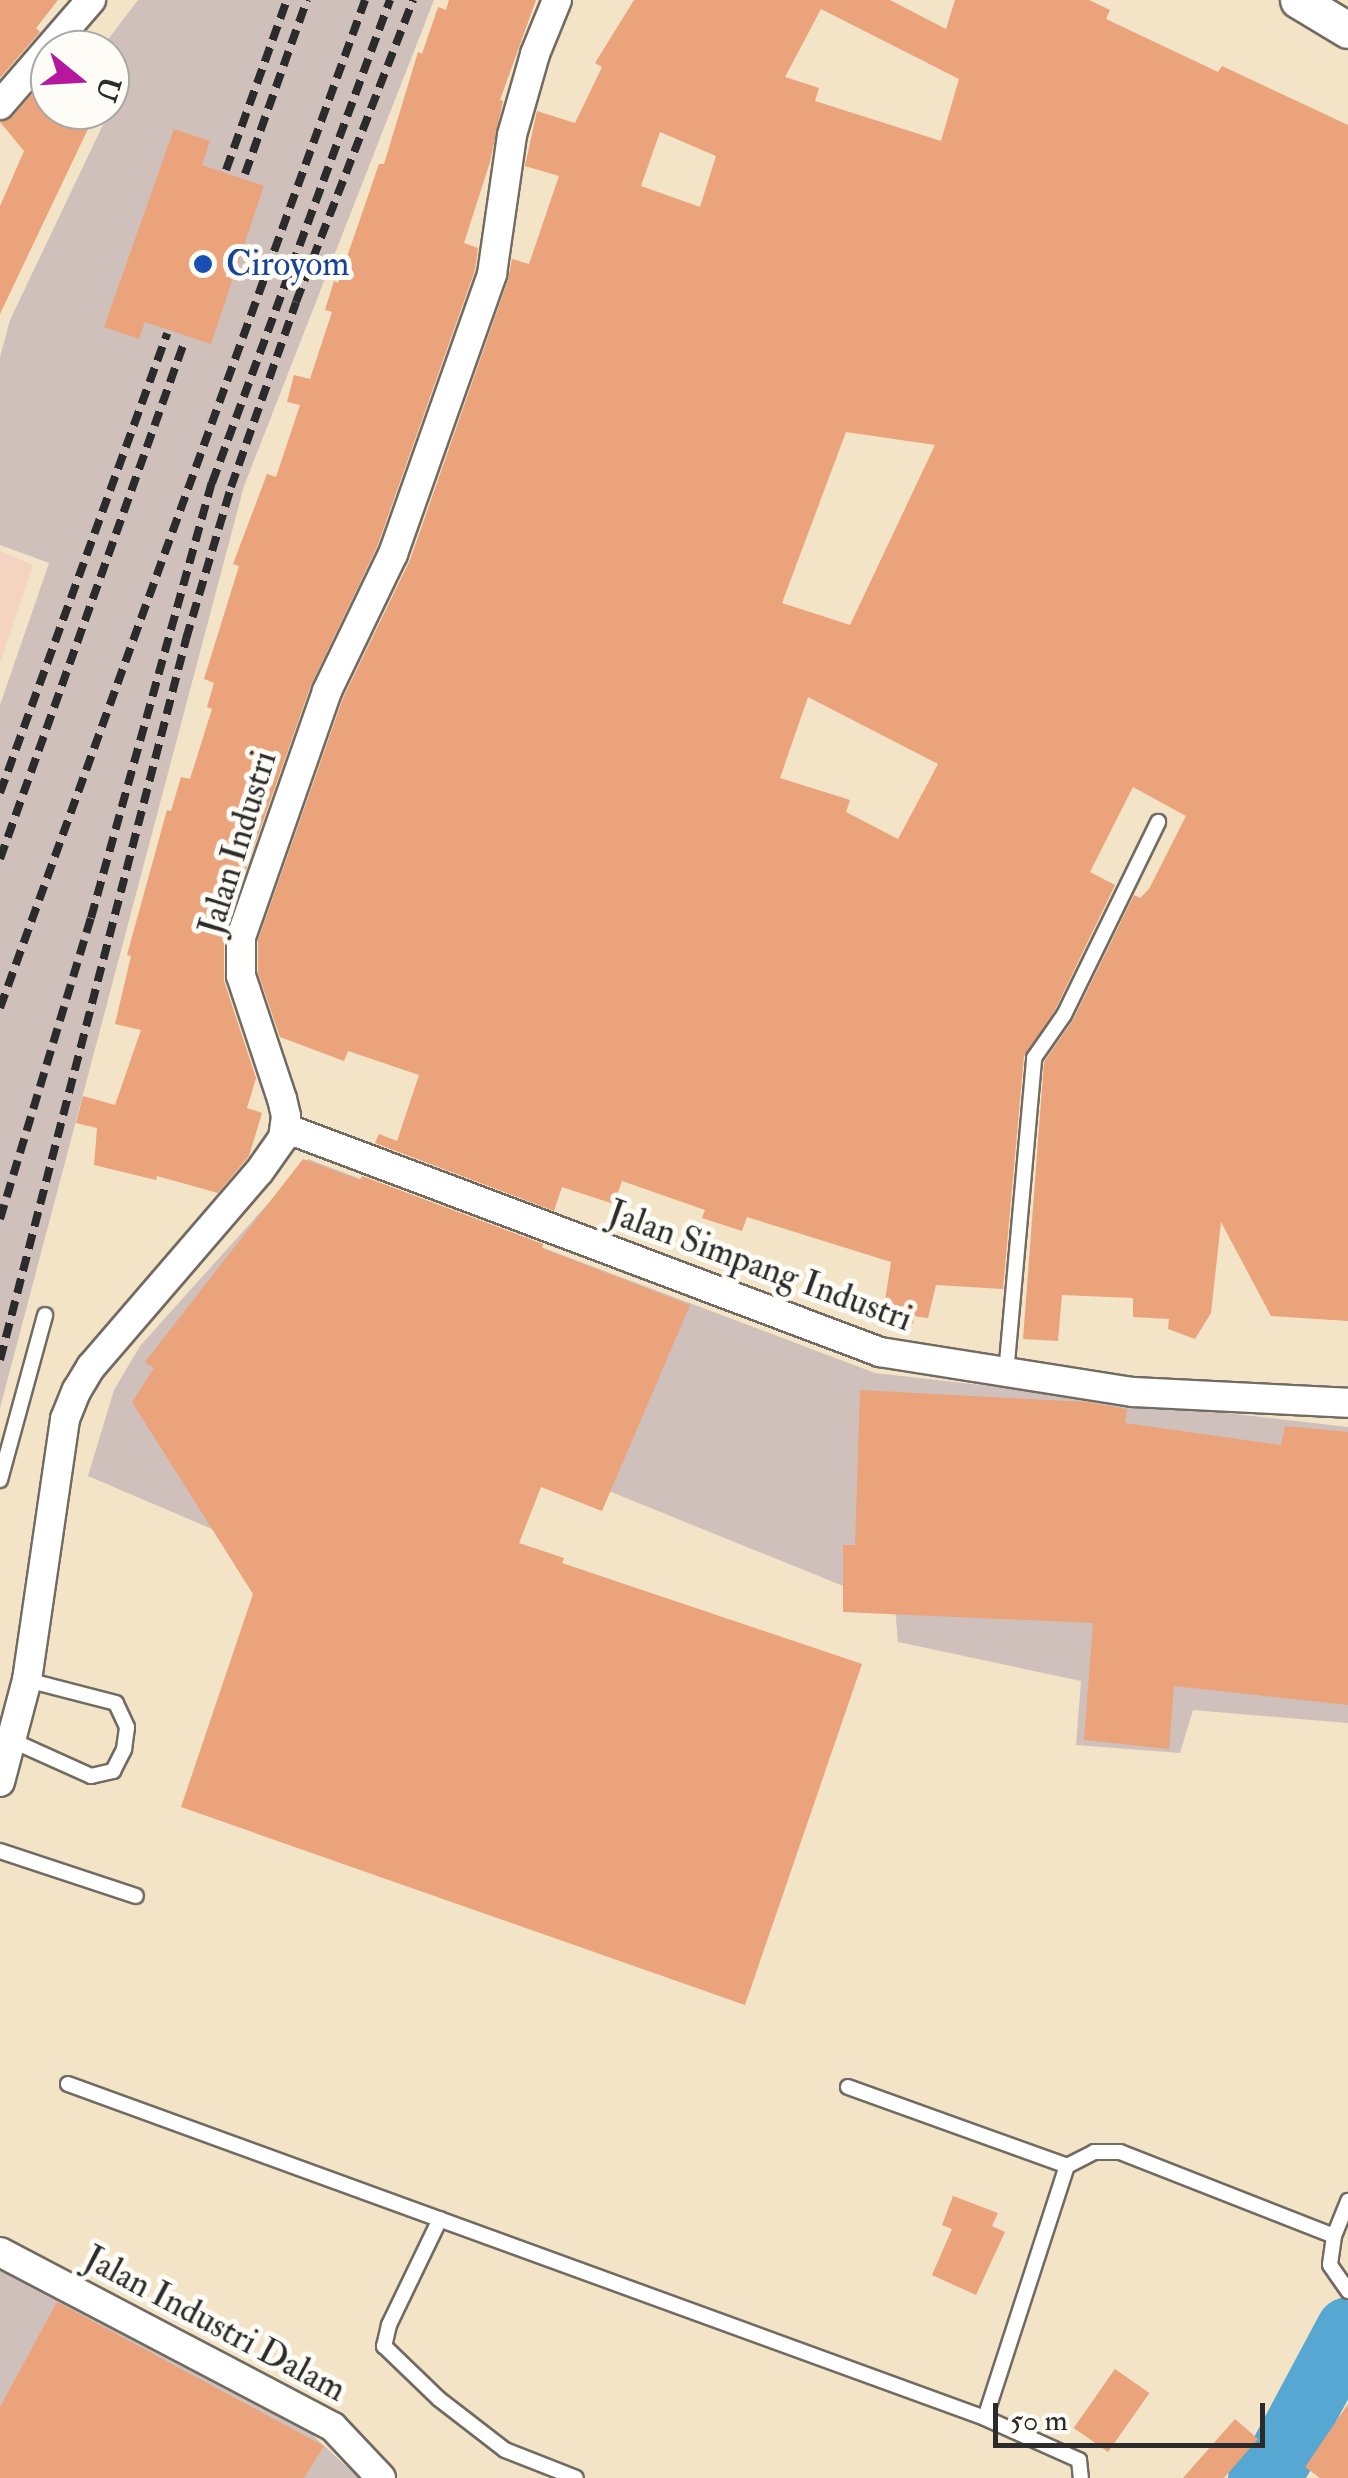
<!DOCTYPE html>
<html>
<head>
<meta charset="utf-8">
<style>
  body { margin:0 }
  #map { position:relative; width:1348px; height:2478px; overflow:hidden; background:#f3e3c7; font-family:"IM FELL Double Pica",serif }
  div>[style] { position:absolute }
  .built>* { inset:0; background:#f4d3c1 }
  .industrial>* { inset:0; background:#d0c0bc }
  .river>* { height:65px; margin:-32.5px; padding:0 32.5px; transform-origin:32.5px; border-radius:32.5px; background:#56a7d1 }
  .building>* { inset:0; background:#eaa37a; transform-origin:0 0 }
  .roads { filter:drop-shadow(2px 0 #716b62) drop-shadow(-2px 0 #716b62) drop-shadow(0 2px #716b62) drop-shadow(0 -2px #716b62) }
  .service>* { height:14px; margin:-7px; padding:0 7px; transform-origin:7px; border-radius:7px; background:#fff }
  .minor>* { height:28px; margin:-14px; padding:0 14px; transform-origin:14px; border-radius:14px; background:#fff }
  .tertiary>* { height:35px; margin:-17.5px; padding:0 17.5px; transform-origin:17.5px; border-radius:17.5px; background:#fff }
  .rail>* { height:8px; margin-top:-4px; transform-origin:0; background:repeating-linear-gradient(90deg,#2b2b2b 0 15px,transparent 0 23px) }
  .dots>* { width:28px; height:28px; translate:-50% -50%; box-sizing:border-box; border:5px solid #fdfcf7; border-radius:50% }
  span { translate:-50% -50%; white-space:nowrap; text-align:center; line-height:1.15; -webkit-text-stroke:10px #fdfcf7; paint-order:stroke }
  .transit-label { font-size:35px; color:#164399 }
  .left { translate:0 -50%; text-align:left }
  .street-label { font-size:35px; color:#2b2b2b }
  .north { position:absolute; left:30px; top:30px; width:100px; height:100px; box-sizing:border-box; background:#fdfcf7; border:2px solid #a9a8a5; border-radius:50%; rotate:108deg; font-size:28px; font-weight:700; line-height:40px; text-align:center; color:#2b2b2b }
  .north::after { content:''; display:block; margin:auto; width:35px; height:45px; background:#b5179e; clip-path:polygon(50% 0,100% 100%,50% 72%,0 100%) }
  .scale { position:absolute; left:993px; top:2403px; width:272px; height:45px; box-sizing:border-box; border:5px solid #2b2b2b; border-top:0; padding-left:12px; font-size:30px; line-height:35px; white-space:nowrap; color:#2b2b2b; -webkit-text-stroke:8px #fdfcf7; paint-order:stroke }
</style>
</head>
<body>
<div id="map">
  <div class="built">
    <i style="clip-path:polygon(0 551px,33px 565px,0 663px)"></i>
  </div>
  <div class="industrial">
    <i style="clip-path:polygon(138px 0,434px 0,244px 486px,0 1408px,0 705px,49px 563px,0 545px,0 357px,10px 320px,110px 110px,110px 50px,100px 50px)"></i>
    <i style="clip-path:polygon(308px 1159px,875px 1373px,1348px 1427px,1348px 1723px,1193px 1710px,1180px 1753px,1076px 1745px,1081px 1681px,898px 1642px,894px 1597px,858px 1592px,295px 1364px,226px 1535px,88px 1476px,114px 1390px,140px 1346px)"></i>
    <i style="clip-path:polygon(0 2263px,308px 2431px,359px 2478px,0 2478px)"></i>
  </div>
  <div class="river">
    <i style="left:1260px;top:2478px;width:28px;rotate:-46deg"></i>
    <i style="left:1279px;top:2458px;width:146px;rotate:-61.9deg"></i>
  </div>
  <div class="building">
    <i style="clip-path:polygon(0 0,58px 0,36px 28px,40px 32px,0 78px)"></i>
    <i style="clip-path:polygon(449px 0,536px 0,500px 100px,503px 101px,490px 162px,464px 243px,478px 248px,475px 270px,377px 547px,311px 685px,224px 932px,224px 981px,256px 1078px,247px 1108px,262px 1113px,249px 1156px,218px 1193px,157px 1176px,156px 1180px,94px 1165px,97px 1128px,76px 1123px,83px 1096px,115px 1105px,141px 1030px,115px 1024px,131px 956px,127px 955px,167px 810px,171px 811px,181px 777px,190px 779px,212px 709px,207px 707px,214px 683px,204px 679px,239px 566px,233px 564px,267px 474px,276px 477px,300px 405px,287px 402px,294px 375px,310px 379px,332px 312px,325px 310px,334px 281px,338px 283px,379px 164px,384px 164px,418px 52px,422px 54px,438px 7px,446px 10px)"></i>
    <i style="clip-path:polygon(evenodd,634px 0,890px 0,946px 29px,955px 0,1089px 0,1110px 10px,1106px 19px,1218px 72px,1222px 66px,1348px 125px,1348px 1321px,1271px 1316px,1221px 1222px,1211px 1313px,1195px 1339px,1168px 1329px,1169px 1319px,1133px 1317px,1133px 1298px,1062px 1295px,1058px 1341px,1023px 1339px,1044px 1062px,1073px 1020px,1134px 895px,1140px 898px,1149px 889px,1186px 816px,1133px 787px,1090px 872px,1115px 885px,1055px 1010px,1024px 1056px,1003px 1289px,936px 1285px,928px 1318px,914px 1316px,913px 1324px,882px 1320px,891px 1262px,747px 1217px,742px 1231px,702px 1218px,705px 1210px,622px 1181px,614px 1204px,562px 1187px,554px 1211px,375px 1143px,379px 1134px,397px 1141px,419px 1075px,348px 1051px,344px 1061px,280px 1037px,258px 973px,258px 940px,343px 698px,410px 560px,508px 280px,512px 259px,529px 264px,559px 176px,525px 166px,537px 111px,575px 123px,602px 67px,595px 63px,634px 0,821px 9px,959px 79px,941px 141px,815px 101px,819px 88px,785px 77px,821px 9px,634px 0,660px 132px,716px 156px,700px 207px,641px 186px,660px 132px,634px 0,846px 432px,935px 445px,850px 625px,782px 603px,846px 432px,634px 0,808px 697px,938px 764px,898px 839px,846px 812px,850px 800px,780px 778px,808px 697px)"></i>
    <i style="clip-path:polygon(50px 74px,50px 110px,97px 110px,0 314px,0 206px,24px 151px,0 122px,13px 116px)"></i>
    <i style="clip-path:polygon(174px 129px,210px 141px,202px 165px,264px 186px,211px 344px,145px 322px,139px 339px,104px 327px)"></i>
    <i style="clip-path:polygon(303px 1159px,360px 1180px,362px 1176px,543px 1244px,542px 1248px,690px 1305px,602px 1511px,541px 1487px,519px 1543px,564px 1558px,562px 1563px,862px 1664px,745px 2005px,181px 1807px,253px 1594px,132px 1402px,154px 1368px,145px 1362px)"></i>
    <i style="clip-path:polygon(860px 1390px,1086px 1402px,1127px 1409px,1125px 1423px,1281px 1445px,1285px 1426px,1348px 1432px,1348px 1705px,1174px 1686px,1169px 1749px,1084px 1740px,1093px 1623px,843px 1612px,843px 1545px,855px 1545px)"></i>
    <i style="clip-path:polygon(953px 2196px,998px 2213px,992px 2226px,1005px 2232px,976px 2295px,932px 2275px,952px 2229px,942px 2225px)"></i>
    <i style="clip-path:polygon(57px 2302px,324px 2446px,304px 2478px,0 2478px,0 2407px)"></i>
    <i style="left:1115px;top:2369px;width:42px;height:72px;rotate:35deg"></i>
    <i style="clip-path:polygon(1348px 2404px,1348px 2478px,1320px 2478px,1305px 2467px)"></i>
    <i style="clip-path:polygon(1235px 2419px,1258px 2439px,1224px 2478px,1183px 2478px)"></i>
  </div>
  <div class="roads">
    <div class="service">
      <i style="left:1006px;top:1374px;width:317px;rotate:-84.9deg"></i>
      <i style="left:1034px;top:1058px;width:52px;rotate:-55.1deg"></i>
      <i style="left:1064px;top:1015px;width:215px;rotate:-64deg"></i>
      <i style="left:0;top:1480px;width:171px;rotate:-74.7deg"></i>
      <i style="left:11px;top:1740px;width:88px;rotate:24.2deg"></i>
      <i style="left:91px;top:1776px;width:23px;rotate:-13deg"></i>
      <i style="left:113px;top:1771px;width:25px;rotate:-63deg"></i>
      <i style="left:124px;top:1749px;width:22px;rotate:-82deg"></i>
      <i style="left:127px;top:1727px;width:26px;rotate:-115deg"></i>
      <i style="left:116px;top:1703px;width:92px;rotate:-165.5deg"></i>
      <i style="left:0;top:1851px;width:143px;rotate:18.3deg"></i>
      <i style="left:68px;top:2084px;width:976px;rotate:20.01deg"></i>
      <i style="left:985px;top:2418px;width:103px;rotate:24.1deg"></i>
      <i style="left:1079px;top:2460px;width:18px;rotate:84deg"></i>
      <i style="left:848px;top:2087px;width:233px;rotate:19.8deg"></i>
      <i style="left:1067px;top:2166px;width:30px;rotate:-27deg"></i>
      <i style="left:1094px;top:2152px;width:26px"></i>
      <i style="left:1120px;top:2152px;width:230px;rotate:21.4deg"></i>
      <i style="left:1334px;top:2236px;width:29px;rotate:98deg"></i>
      <i style="left:1330px;top:2265px;width:32px;rotate:55deg"></i>
      <i style="left:440px;top:2219px;width:118px;rotate:115.7deg"></i>
      <i style="left:389px;top:2325px;width:22px;rotate:103deg"></i>
      <i style="left:384px;top:2346px;width:76px;rotate:43.9deg"></i>
      <i style="left:439px;top:2399px;width:83px;rotate:37.7deg"></i>
      <i style="left:505px;top:2450px;width:76px;rotate:21.5deg"></i>
      <i style="left:1334px;top:2236px;width:38px;rotate:-68deg"></i>
      <i style="left:985px;top:2418px;width:265px;rotate:-72deg"></i>
    </div>
    <div class="minor">
      <i style="left:0;top:105px;width:139px;rotate:-49.1deg"></i>
      <i style="left:285px;top:1128px;width:636px;rotate:20.63deg"></i>
      <i style="left:880px;top:1352px;width:256px;rotate:9deg"></i>
      <i style="left:1133px;top:1392px;width:215px;rotate:2.9deg"></i>
      <i style="left:0;top:1782px;width:106px;rotate:-75.2deg"></i>
      <i style="left:27px;top:1680px;width:264px;rotate:-81.7deg"></i>
      <i style="left:65px;top:1419px;width:31px;rotate:-68deg"></i>
      <i style="left:77px;top:1390px;width:27px;rotate:-59deg"></i>
      <i style="left:91px;top:1367px;width:257px;rotate:-49.3deg"></i>
      <i style="left:259px;top:1172px;width:42px;rotate:-54.8deg"></i>
      <i style="left:283px;top:1138px;width:22px;rotate:-82deg"></i>
      <i style="left:286px;top:1116px;width:17px;rotate:-103deg"></i>
      <i style="left:282px;top:1099px;width:130px;rotate:-108.4deg"></i>
      <i style="left:241px;top:976px;width:39px;rotate:-90deg"></i>
      <i style="left:241px;top:937px;width:261px;rotate:-70.7deg"></i>
      <i style="left:327px;top:691px;width:152px;rotate:-64.3deg"></i>
      <i style="left:393px;top:554px;width:297px;rotate:-70.5deg"></i>
      <i style="left:492px;top:274px;width:140px;rotate:-81.8deg"></i>
      <i style="left:512px;top:135px;width:84px;rotate:-74.1deg"></i>
      <i style="left:535px;top:54px;width:58px;rotate:-67.8deg"></i>
      <i style="left:0;top:2252px;width:376px;rotate:27.7deg"></i>
      <i style="left:333px;top:2427px;width:70px;rotate:46.7deg"></i>
    </div>
    <div class="tertiary">
      <i style="left:1298px;top:0;width:58px;rotate:31deg"></i>
    </div>
  </div>
  <div class="rail">
    <i style="left:226px;top:170px;width:181px;rotate:-70.3deg"></i>
    <i style="left:245px;top:174px;width:185px;rotate:-70.4deg"></i>
    <i style="left:0;top:793px;width:489px;rotate:-70deg"></i>
    <i style="left:0;top:859px;width:551px;rotate:-70.38deg"></i>
    <i style="left:0;top:1008px;width:1072px;rotate:-70.09deg"></i>
    <i style="left:0;top:1219px;width:314px;rotate:-73.2deg"></i>
    <i style="left:91px;top:918px;width:452px;rotate:-74.5deg"></i>
    <i style="left:212px;top:483px;width:515px;rotate:-69.77deg"></i>
    <i style="left:0;top:1360px;width:745px;rotate:-75.53deg"></i>
    <i style="left:186px;top:639px;width:159px;rotate:-73.5deg"></i>
    <i style="left:231px;top:487px;width:196px;rotate:-70.6deg"></i>
    <i style="left:296px;top:302px;width:324px;rotate:-68.8deg"></i>
  </div>
  <div class="dots">
    <i style="left:203px;top:264px;background:#1a4fb4"></i>
  </div>
  <div class="transit-label">
    <span class="left" style="left:226px;top:264px">Ciroyom</span>
  </div>
  <div class="street-label">
    <span style="left:238px;top:843px;rotate:-73deg">Jalan Industri</span>
    <span style="left:760px;top:1266px;rotate:20deg">Jalan Simpang Industri</span>
    <span style="left:215px;top:2324px;rotate:28deg">Jalan Industri Dalam</span>
  </div>
  <div class="north">U</div>
  <div class="scale">50 m</div>
</div>
</body>
</html>
